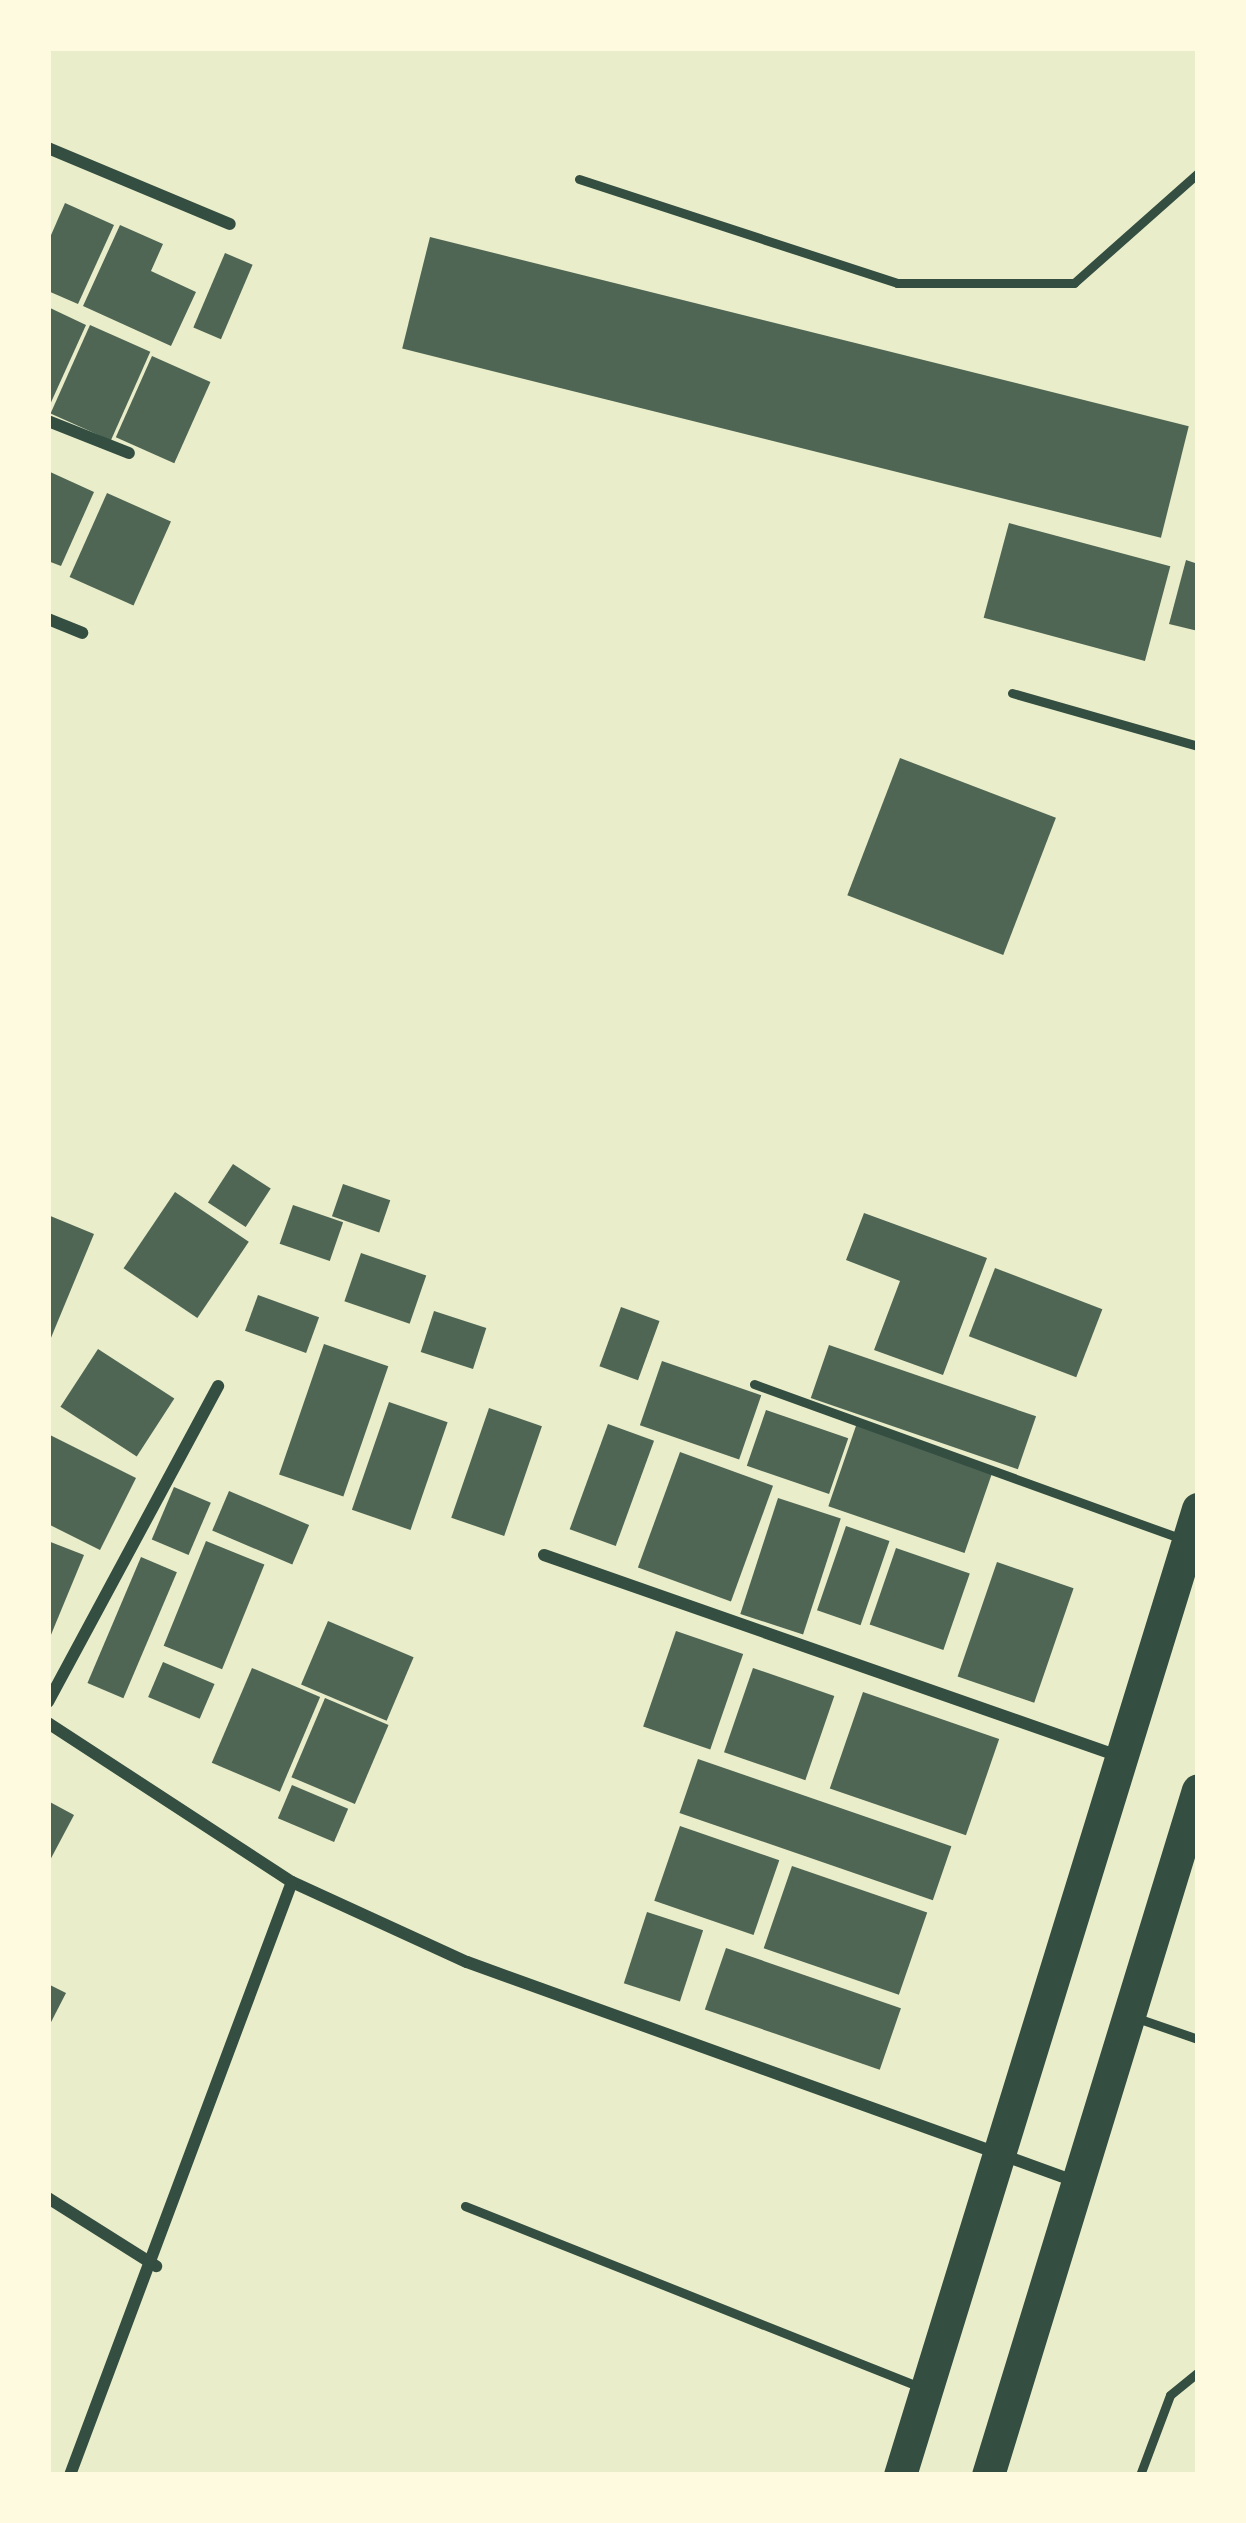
<!DOCTYPE html>
<html>
<head>
<meta charset="utf-8">
<style>
  body { margin:0 }
  #map { position:relative; width:1246px; height:2523px; overflow:hidden; background:#e9edc9; font-family:"Archivo Narrow",sans-serif }
  div>[style] { position:absolute }
  .building>* { inset:0; background:#4f6655; transform-origin:0 0 }
  .service>* { height:9px; margin:-4.5px; padding:0 4.5px; transform-origin:4.5px; border-radius:4.5px; background:#344e41 }
  .minor>* { height:12px; margin:-6px; padding:0 6px; transform-origin:6px; border-radius:6px; background:#344e41 }
  .trunk>* { height:33px; margin:-16.5px; padding:0 16.5px; transform-origin:16.5px; border-radius:16.5px; background:#344e41 }
  span { translate:-50% -50%; white-space:nowrap; text-align:center; line-height:1.15; -webkit-text-stroke:12px #fefae0; paint-order:stroke }
  .frame { position:absolute; inset:0; border:51px solid #fefae0; pointer-events:none }
</style>
</head>
<body>
<div id="map">
  <div class="building">
    <i style="clip-path:polygon(65px 203px,114px 225px,78px 304px,48px 291px,48px 242px)"></i>
    <i style="clip-path:polygon(120px 225px,163px 244px,151px 271px,196px 292px,171px 346px,83px 306px)"></i>
    <i style="left:430px;top:237px;width:782px;height:115px;rotate:14deg"></i>
    <i style="left:225px;top:253px;width:30px;height:81px;rotate:23deg"></i>
    <i style="clip-path:polygon(48px 307px,86px 325px,48px 409px)"></i>
    <i style="left:90px;top:325px;width:66px;height:97px;rotate:24deg"></i>
    <i style="left:152px;top:356px;width:64px;height:89px;rotate:24deg"></i>
    <i style="clip-path:polygon(48px 471px,94px 492px,61px 566px,48px 561px)"></i>
    <i style="left:107px;top:493px;width:70px;height:92px;rotate:24deg"></i>
    <i style="left:1009px;top:523px;width:167px;height:98px;rotate:15deg"></i>
    <i style="clip-path:polygon(1186px 560px,1198px 564px,1198px 631px,1169px 624px)"></i>
    <i style="left:900px;top:758px;width:167px;height:147px;rotate:21deg"></i>
    <i style="left:233px;top:1164px;width:45px;height:46px;rotate:33deg"></i>
    <i style="left:343px;top:1184px;width:50px;height:34px;rotate:19deg"></i>
    <i style="left:175px;top:1192px;width:89px;height:92px;rotate:34deg"></i>
    <i style="left:293px;top:1205px;width:53px;height:41px;rotate:19deg"></i>
    <i style="clip-path:polygon(864px 1213px,987px 1258px,943px 1375px,874px 1350px,900px 1281px,846px 1260px)"></i>
    <i style="clip-path:polygon(48px 1215px,94px 1234px,48px 1345px)"></i>
    <i style="left:361px;top:1253px;width:69px;height:51px;rotate:19deg"></i>
    <i style="left:995px;top:1268px;width:115px;height:73px;rotate:21deg"></i>
    <i style="left:258px;top:1295px;width:65px;height:38px;rotate:20deg"></i>
    <i style="left:621px;top:1307px;width:41px;height:63px;rotate:20deg"></i>
    <i style="left:434px;top:1311px;width:55px;height:43px;rotate:18deg"></i>
    <i style="left:324px;top:1344px;width:68px;height:138px;rotate:19deg"></i>
    <i style="left:829px;top:1345px;width:219px;height:56px;rotate:19deg"></i>
    <i style="left:98px;top:1349px;width:91px;height:69px;rotate:33deg"></i>
    <i style="left:662px;top:1361px;width:105px;height:68px;rotate:19deg"></i>
    <i style="left:389px;top:1402px;width:62px;height:114px;rotate:19deg"></i>
    <i style="left:489px;top:1408px;width:56px;height:116px;rotate:19deg"></i>
    <i style="left:766px;top:1410px;width:87px;height:59px;rotate:19deg"></i>
    <i style="left:857px;top:1423px;width:144px;height:88px;rotate:19deg"></i>
    <i style="left:608px;top:1424px;width:49px;height:112px;rotate:20deg"></i>
    <i style="clip-path:polygon(48px 1434px,136px 1478px,100px 1550px,48px 1524px)"></i>
    <i style="left:680px;top:1452px;width:99px;height:123px;rotate:20deg"></i>
    <i style="left:174px;top:1487px;width:40px;height:57px;rotate:23deg"></i>
    <i style="left:229px;top:1491px;width:87px;height:43px;rotate:23deg"></i>
    <i style="left:778px;top:1498px;width:66px;height:122px;rotate:18deg"></i>
    <i style="left:846px;top:1526px;width:46px;height:89px;rotate:19deg"></i>
    <i style="clip-path:polygon(48px 1541px,84px 1555px,48px 1642px)"></i>
    <i style="left:206px;top:1541px;width:63px;height:113px;rotate:22deg"></i>
    <i style="left:896px;top:1548px;width:78px;height:81px;rotate:19deg"></i>
    <i style="left:141px;top:1557px;width:39px;height:137px;rotate:23deg"></i>
    <i style="left:997px;top:1562px;width:81px;height:121px;rotate:19deg"></i>
    <i style="left:328px;top:1621px;width:93px;height:69px;rotate:23deg"></i>
    <i style="left:676px;top:1631px;width:71px;height:101px;rotate:19deg"></i>
    <i style="left:163px;top:1662px;width:56px;height:38px;rotate:23deg"></i>
    <i style="left:252px;top:1668px;width:74px;height:103px;rotate:23deg"></i>
    <i style="left:753px;top:1668px;width:86px;height:89px;rotate:19deg"></i>
    <i style="left:863px;top:1692px;width:144px;height:102px;rotate:19deg"></i>
    <i style="left:325px;top:1698px;width:69px;height:86px;rotate:23deg"></i>
    <i style="left:698px;top:1759px;width:268px;height:57px;rotate:19deg"></i>
    <i style="left:292px;top:1785px;width:61px;height:36px;rotate:23deg"></i>
    <i style="clip-path:polygon(48px 1801px,74px 1815px,48px 1864px)"></i>
    <i style="left:680px;top:1826px;width:105px;height:79px;rotate:19deg"></i>
    <i style="left:792px;top:1866px;width:143px;height:87px;rotate:19deg"></i>
    <i style="left:647px;top:1912px;width:59px;height:75px;rotate:18deg"></i>
    <i style="left:726px;top:1948px;width:185px;height:65px;rotate:19deg"></i>
    <i style="clip-path:polygon(48px 1984px,66px 1993px,48px 2028px)"></i>
  </div>
  <div class="service">
    <i style="left:579px;top:179px;width:335px;rotate:18.1deg"></i>
    <i style="left:897px;top:283px;width:177px"></i>
    <i style="left:1074px;top:283px;width:166px;rotate:-41.6deg"></i>
    <i style="left:1012px;top:693px;width:193px;rotate:15.9deg"></i>
    <i style="left:754px;top:1384px;width:452px;rotate:19.9deg"></i>
    <i style="left:1134px;top:2017px;width:68px;rotate:19deg"></i>
    <i style="left:465px;top:2206px;width:490px;rotate:21.7deg"></i>
    <i style="left:1140px;top:2475px;width:85px;rotate:-69.4deg"></i>
    <i style="left:1170px;top:2395px;width:36px;rotate:-39deg"></i>
  </div>
  <div class="minor">
    <i style="left:48px;top:148px;width:197px;rotate:22.7deg"></i>
    <i style="left:48px;top:421px;width:87px;rotate:21.6deg"></i>
    <i style="left:48px;top:619px;width:37px;rotate:22deg"></i>
    <i style="left:544px;top:1555px;width:611px;rotate:19.29deg"></i>
    <i style="left:48px;top:1702px;width:359px;rotate:-61.7deg"></i>
    <i style="left:48px;top:1723px;width:291px;rotate:33.1deg"></i>
    <i style="left:292px;top:1882px;width:192px;rotate:24.6deg"></i>
    <i style="left:467px;top:1962px;width:648px;rotate:19.83deg"></i>
    <i style="left:48px;top:2198px;width:128px;rotate:32.2deg"></i>
    <i style="left:70px;top:2475px;width:633px;rotate:-69.48deg"></i>
  </div>
  <div class="trunk">
    <i style="left:900px;top:2475px;width:1011px;rotate:-72.86deg"></i>
    <i style="left:988px;top:2475px;width:716px;rotate:-72.96deg"></i>
  </div>
  <div class="frame"></div>
</div>
</body>
</html>
